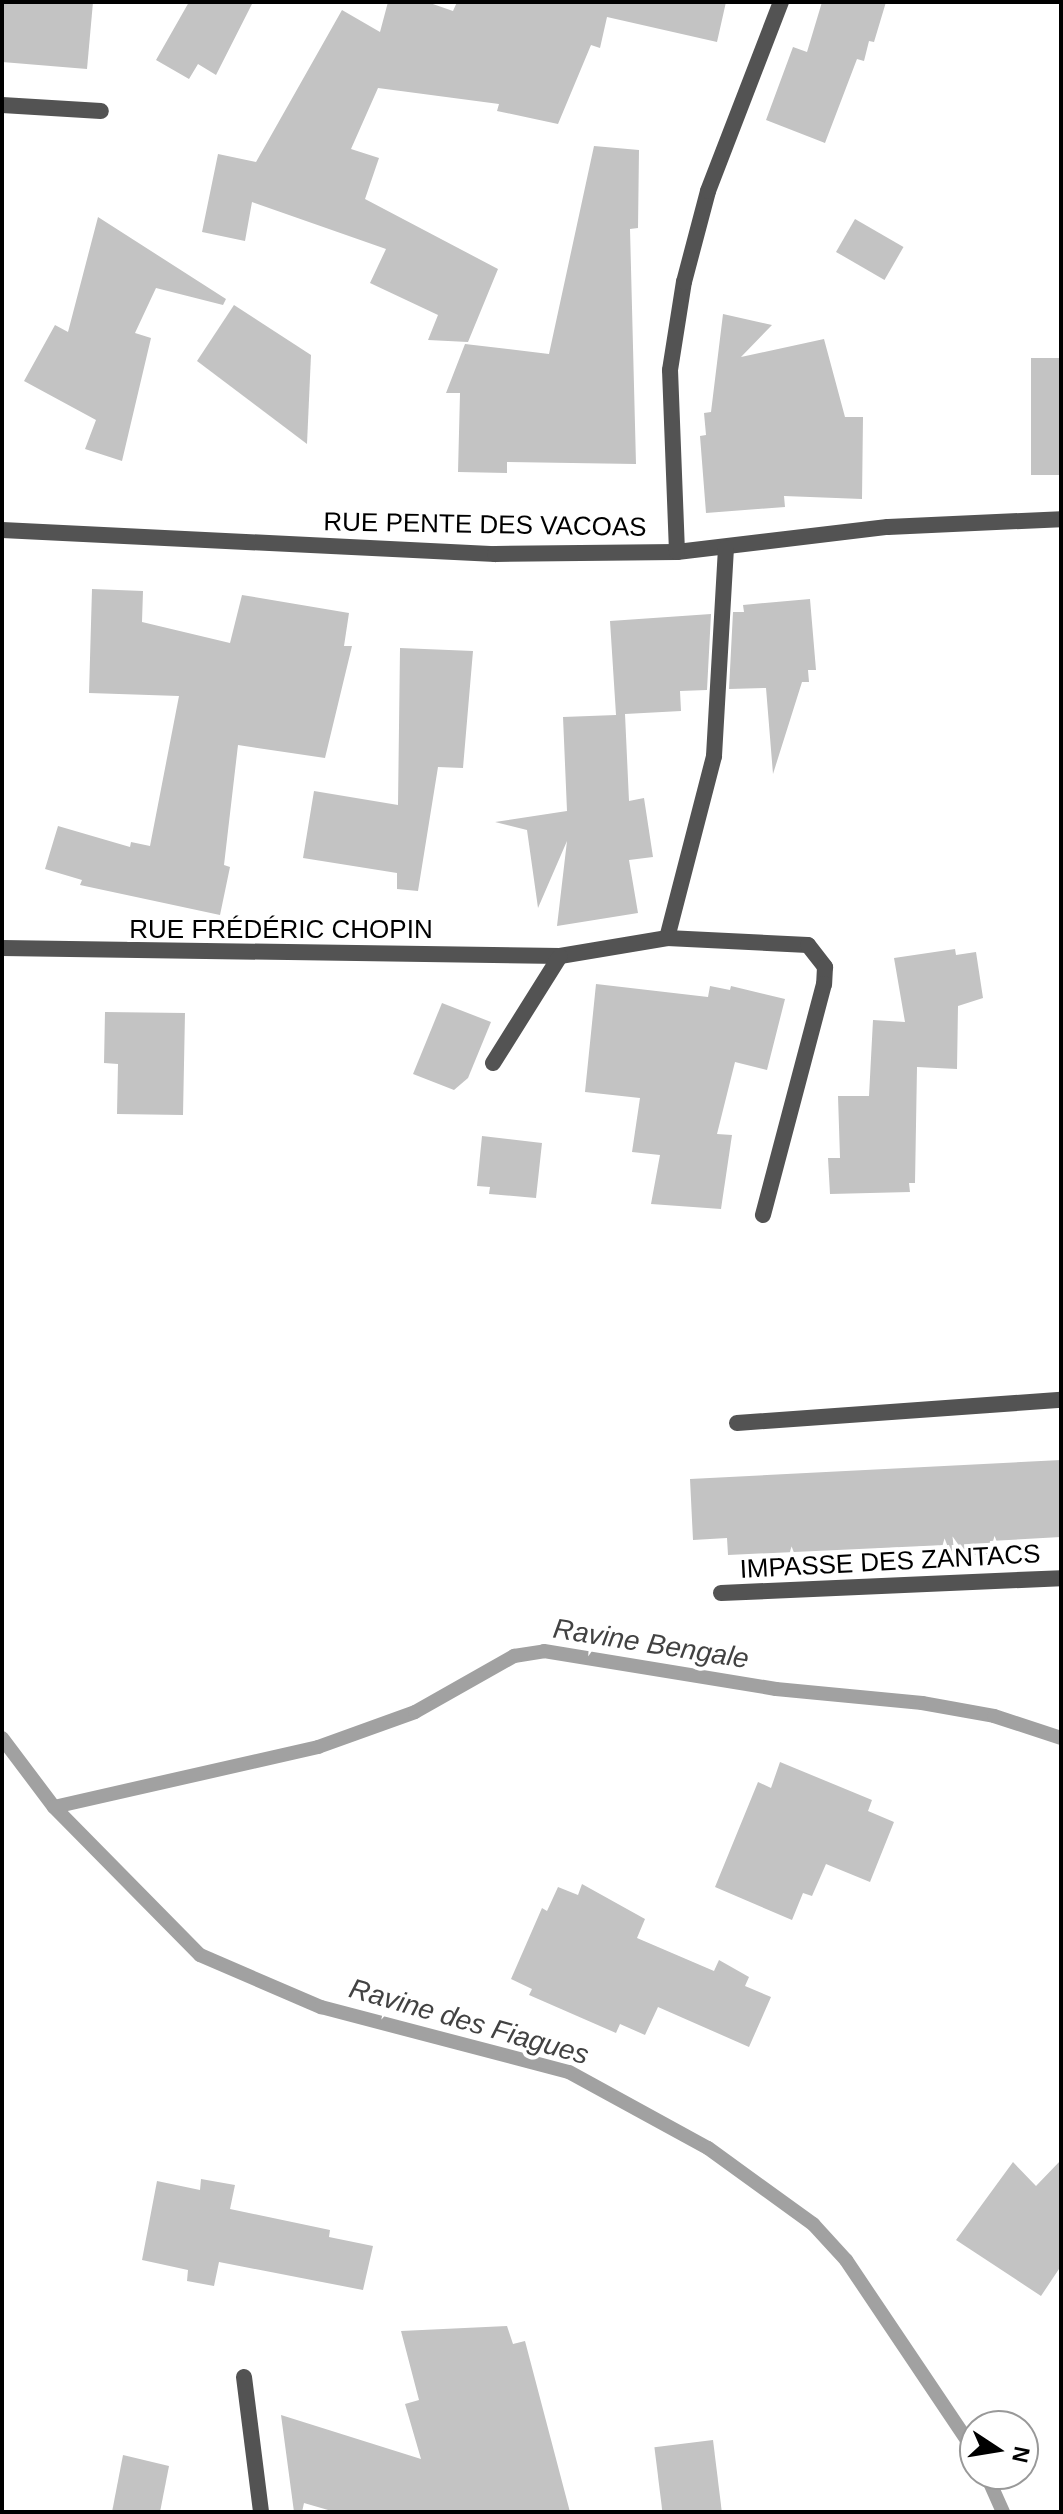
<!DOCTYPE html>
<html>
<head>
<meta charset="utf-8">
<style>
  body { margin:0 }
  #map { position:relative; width:1063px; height:2514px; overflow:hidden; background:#fff; font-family:Helvetica,sans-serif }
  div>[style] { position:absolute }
  .stream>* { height:14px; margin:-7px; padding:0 7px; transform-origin:7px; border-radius:7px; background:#a1a1a1 }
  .building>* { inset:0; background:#c3c3c3; transform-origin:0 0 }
  .street>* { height:16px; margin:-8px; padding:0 8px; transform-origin:8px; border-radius:8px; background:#535353 }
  span { translate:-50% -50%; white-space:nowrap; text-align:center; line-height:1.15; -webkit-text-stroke:8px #fff; paint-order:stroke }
  .street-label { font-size:26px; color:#000 }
  .water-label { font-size:28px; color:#424242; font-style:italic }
  .frame { position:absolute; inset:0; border:4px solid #000; pointer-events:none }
  .north { position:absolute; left:959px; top:2410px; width:80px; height:80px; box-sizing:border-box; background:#fff; border:2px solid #999; border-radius:50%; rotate:102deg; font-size:22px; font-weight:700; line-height:32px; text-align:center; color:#000 }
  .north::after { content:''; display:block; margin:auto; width:28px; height:36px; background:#000; clip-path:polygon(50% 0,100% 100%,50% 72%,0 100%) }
</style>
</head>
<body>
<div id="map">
  <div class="stream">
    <i style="left:2px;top:1738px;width:86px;rotate:53deg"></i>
    <i style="left:54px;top:1807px;width:271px;rotate:-12.8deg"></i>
    <i style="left:318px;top:1747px;width:103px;rotate:-19.8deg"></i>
    <i style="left:415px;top:1712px;width:114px;rotate:-29.5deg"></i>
    <i style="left:514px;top:1656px;width:30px;rotate:-9deg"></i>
    <i style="left:544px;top:1651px;width:235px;rotate:9.3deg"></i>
    <i style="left:776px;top:1689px;width:147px;rotate:5.5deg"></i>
    <i style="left:922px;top:1703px;width:73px;rotate:10.2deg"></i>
    <i style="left:994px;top:1716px;width:71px;rotate:18.2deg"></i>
    <i style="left:54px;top:1807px;width:208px;rotate:45.4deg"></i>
    <i style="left:200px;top:1955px;width:132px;rotate:23.3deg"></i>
    <i style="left:321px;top:2007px;width:256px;rotate:14.7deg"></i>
    <i style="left:569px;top:2072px;width:158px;rotate:28.7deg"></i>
    <i style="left:708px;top:2148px;width:130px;rotate:35.9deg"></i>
    <i style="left:813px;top:2224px;width:49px;rotate:47.5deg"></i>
    <i style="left:846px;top:2260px;width:231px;rotate:56.1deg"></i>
    <i style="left:986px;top:2474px;width:42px;rotate:65.9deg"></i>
  </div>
  <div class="building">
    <i style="clip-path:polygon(2px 2px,93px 2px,87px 69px,2px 62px)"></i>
    <i style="clip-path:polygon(189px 2px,253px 2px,216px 75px,198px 64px,189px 79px,156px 60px)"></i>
    <i style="clip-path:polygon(388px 2px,427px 2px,453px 11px,457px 2px,726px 2px,717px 42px,607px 17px,600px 48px,591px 45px,558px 124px,497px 111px,499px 104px,378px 88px,351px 149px,379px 158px,365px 199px,498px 269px,468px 342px,428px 340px,438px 315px,370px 283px,386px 249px,252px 202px,245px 241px,202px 232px,218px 154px,256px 162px,342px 10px,380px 32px)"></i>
    <i style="clip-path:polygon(822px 2px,886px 2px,874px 42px,869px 41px,864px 61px,857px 59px,825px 143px,766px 120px,793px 47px,807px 52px)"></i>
    <i style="clip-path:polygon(594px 146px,639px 150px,638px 228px,630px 229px,636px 464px,507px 462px,507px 473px,458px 472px,460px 393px,446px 393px,465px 344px,549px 354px)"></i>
    <i style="clip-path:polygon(98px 217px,226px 299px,223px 305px,156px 288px,135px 333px,151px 338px,122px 461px,85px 449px,96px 420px,24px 381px,55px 325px,68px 332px)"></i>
    <i style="left:855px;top:219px;width:56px;height:38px;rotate:30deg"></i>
    <i style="clip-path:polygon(234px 305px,311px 355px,307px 444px,197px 361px)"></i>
    <i style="clip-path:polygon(723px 314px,772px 325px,741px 357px,824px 339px,845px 417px,863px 417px,862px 499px,784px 496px,785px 507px,706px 513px,700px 436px,706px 435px,704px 413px,711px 412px)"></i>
    <i style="left:1031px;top:358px;width:30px;height:117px"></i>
    <i style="clip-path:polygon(92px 589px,143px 591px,142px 622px,230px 643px,242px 595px,349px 613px,344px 646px,352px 646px,325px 758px,238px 745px,224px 865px,230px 867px,220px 915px,80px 885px,82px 880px,45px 869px,58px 826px,130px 847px,131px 842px,150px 846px,179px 696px,89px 693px)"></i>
    <i style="clip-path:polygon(810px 599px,816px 670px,808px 670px,809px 682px,802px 682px,773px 774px,766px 688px,729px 689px,733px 612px,744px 612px,743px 605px)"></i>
    <i style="clip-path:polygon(711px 614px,707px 690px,680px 691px,681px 711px,625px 714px,629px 801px,644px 798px,653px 857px,629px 860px,638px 913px,557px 926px,567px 841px,538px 908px,527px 830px,495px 822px,567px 811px,563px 717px,616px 715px,610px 621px)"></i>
    <i style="clip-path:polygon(400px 648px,473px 651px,463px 768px,438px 767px,418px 891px,397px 889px,397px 873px,303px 858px,314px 791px,398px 805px)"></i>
    <i style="clip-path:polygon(955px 949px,956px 955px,976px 952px,983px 998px,958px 1006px,957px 1069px,917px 1067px,915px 1183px,909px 1183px,910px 1192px,830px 1194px,828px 1158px,840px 1158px,838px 1096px,869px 1096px,873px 1020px,905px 1022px,894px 958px)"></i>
    <i style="clip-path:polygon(596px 984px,708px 997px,710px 986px,730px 990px,731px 986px,785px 999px,767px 1070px,735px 1062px,717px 1134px,732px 1135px,721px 1209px,651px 1204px,660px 1155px,632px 1152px,640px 1098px,585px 1092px)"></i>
    <i style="clip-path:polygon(442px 1003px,491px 1022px,468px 1078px,454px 1090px,413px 1074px)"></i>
    <i style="clip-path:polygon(105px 1012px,185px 1013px,183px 1115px,117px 1114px,118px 1064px,104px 1063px)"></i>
    <i style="clip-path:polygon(482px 1136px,542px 1143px,536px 1198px,489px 1194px,490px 1187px,477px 1186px)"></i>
    <i style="clip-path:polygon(1061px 1460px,1061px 1537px,990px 1541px,989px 1554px,946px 1556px,945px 1545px,728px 1555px,727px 1538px,693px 1540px,690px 1479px)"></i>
    <i style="clip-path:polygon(780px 1762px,872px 1800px,868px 1811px,894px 1822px,870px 1882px,826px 1864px,812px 1896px,803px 1893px,792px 1920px,715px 1887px,758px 1782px,771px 1788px)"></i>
    <i style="clip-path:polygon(582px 1884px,645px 1919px,637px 1938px,714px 1971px,719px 1960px,749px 1977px,745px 1986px,771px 1997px,749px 2047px,658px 2007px,645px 2035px,620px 2024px,616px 2033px,529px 1995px,532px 1989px,511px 1979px,542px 1908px,547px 1911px,558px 1887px,578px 1895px)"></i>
    <i style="clip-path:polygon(1061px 2160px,1061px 2266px,1041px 2296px,956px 2240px,1013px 2162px,1036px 2186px)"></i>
    <i style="clip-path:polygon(201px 2179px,235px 2185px,230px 2209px,330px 2230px,329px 2237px,373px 2246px,363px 2290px,219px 2262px,214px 2286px,187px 2281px,188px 2270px,142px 2260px,157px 2181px,200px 2190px)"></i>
    <i style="clip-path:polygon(507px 2326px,513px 2344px,525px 2341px,570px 2512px,335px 2512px,304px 2503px,302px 2512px,294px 2512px,281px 2415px,421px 2459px,405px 2404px,419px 2400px,401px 2331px)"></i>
    <i style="left:713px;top:2440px;width:73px;height:59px;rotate:83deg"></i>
    <i style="clip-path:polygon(123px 2455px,169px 2466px,160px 2512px,112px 2512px)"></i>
  </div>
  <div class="street">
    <i style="left:2px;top:105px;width:99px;rotate:3.5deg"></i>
    <i style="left:2px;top:530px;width:494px;rotate:2.8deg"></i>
    <i style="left:495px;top:554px;width:182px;rotate:-0.6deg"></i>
    <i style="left:677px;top:552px;width:212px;rotate:-6.8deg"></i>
    <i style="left:888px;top:527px;width:173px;rotate:-2.6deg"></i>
    <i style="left:677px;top:552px;width:182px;rotate:-92.2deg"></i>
    <i style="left:670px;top:370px;width:89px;rotate:-81deg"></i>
    <i style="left:684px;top:282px;width:94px;rotate:-75.2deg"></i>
    <i style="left:708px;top:191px;width:203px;rotate:-68.9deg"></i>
    <i style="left:667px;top:938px;width:188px;rotate:-75.5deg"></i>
    <i style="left:714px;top:756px;width:208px;rotate:-86.7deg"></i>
    <i style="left:2px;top:948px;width:558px;rotate:0.82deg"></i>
    <i style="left:560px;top:956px;width:109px;rotate:-9.5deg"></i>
    <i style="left:667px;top:938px;width:141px;rotate:2.8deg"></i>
    <i style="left:808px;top:945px;width:28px;rotate:52deg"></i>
    <i style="left:825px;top:967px;width:17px;rotate:93deg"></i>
    <i style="left:824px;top:984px;width:239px;rotate:104.8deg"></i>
    <i style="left:493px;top:1063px;width:126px;rotate:-57.9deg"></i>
    <i style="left:737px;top:1423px;width:325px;rotate:-4.1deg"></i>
    <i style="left:721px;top:1593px;width:340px;rotate:-2.5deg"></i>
    <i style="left:244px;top:2377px;width:136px;rotate:82.8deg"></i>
  </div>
  <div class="street-label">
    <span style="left:485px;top:525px;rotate:1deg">RUE PENTE DES VACOAS</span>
    <span style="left:281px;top:930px">RUE FRÉDÉRIC CHOPIN</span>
    <span style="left:890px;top:1562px;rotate:-3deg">IMPASSE DES ZANTACS</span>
  </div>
  <div class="water-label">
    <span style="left:651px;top:1644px;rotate:9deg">Ravine Bengale</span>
    <span style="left:469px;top:2022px;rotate:16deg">Ravine des Fiagues</span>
  </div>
  <div class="frame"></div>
  <div class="north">N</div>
</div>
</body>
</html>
